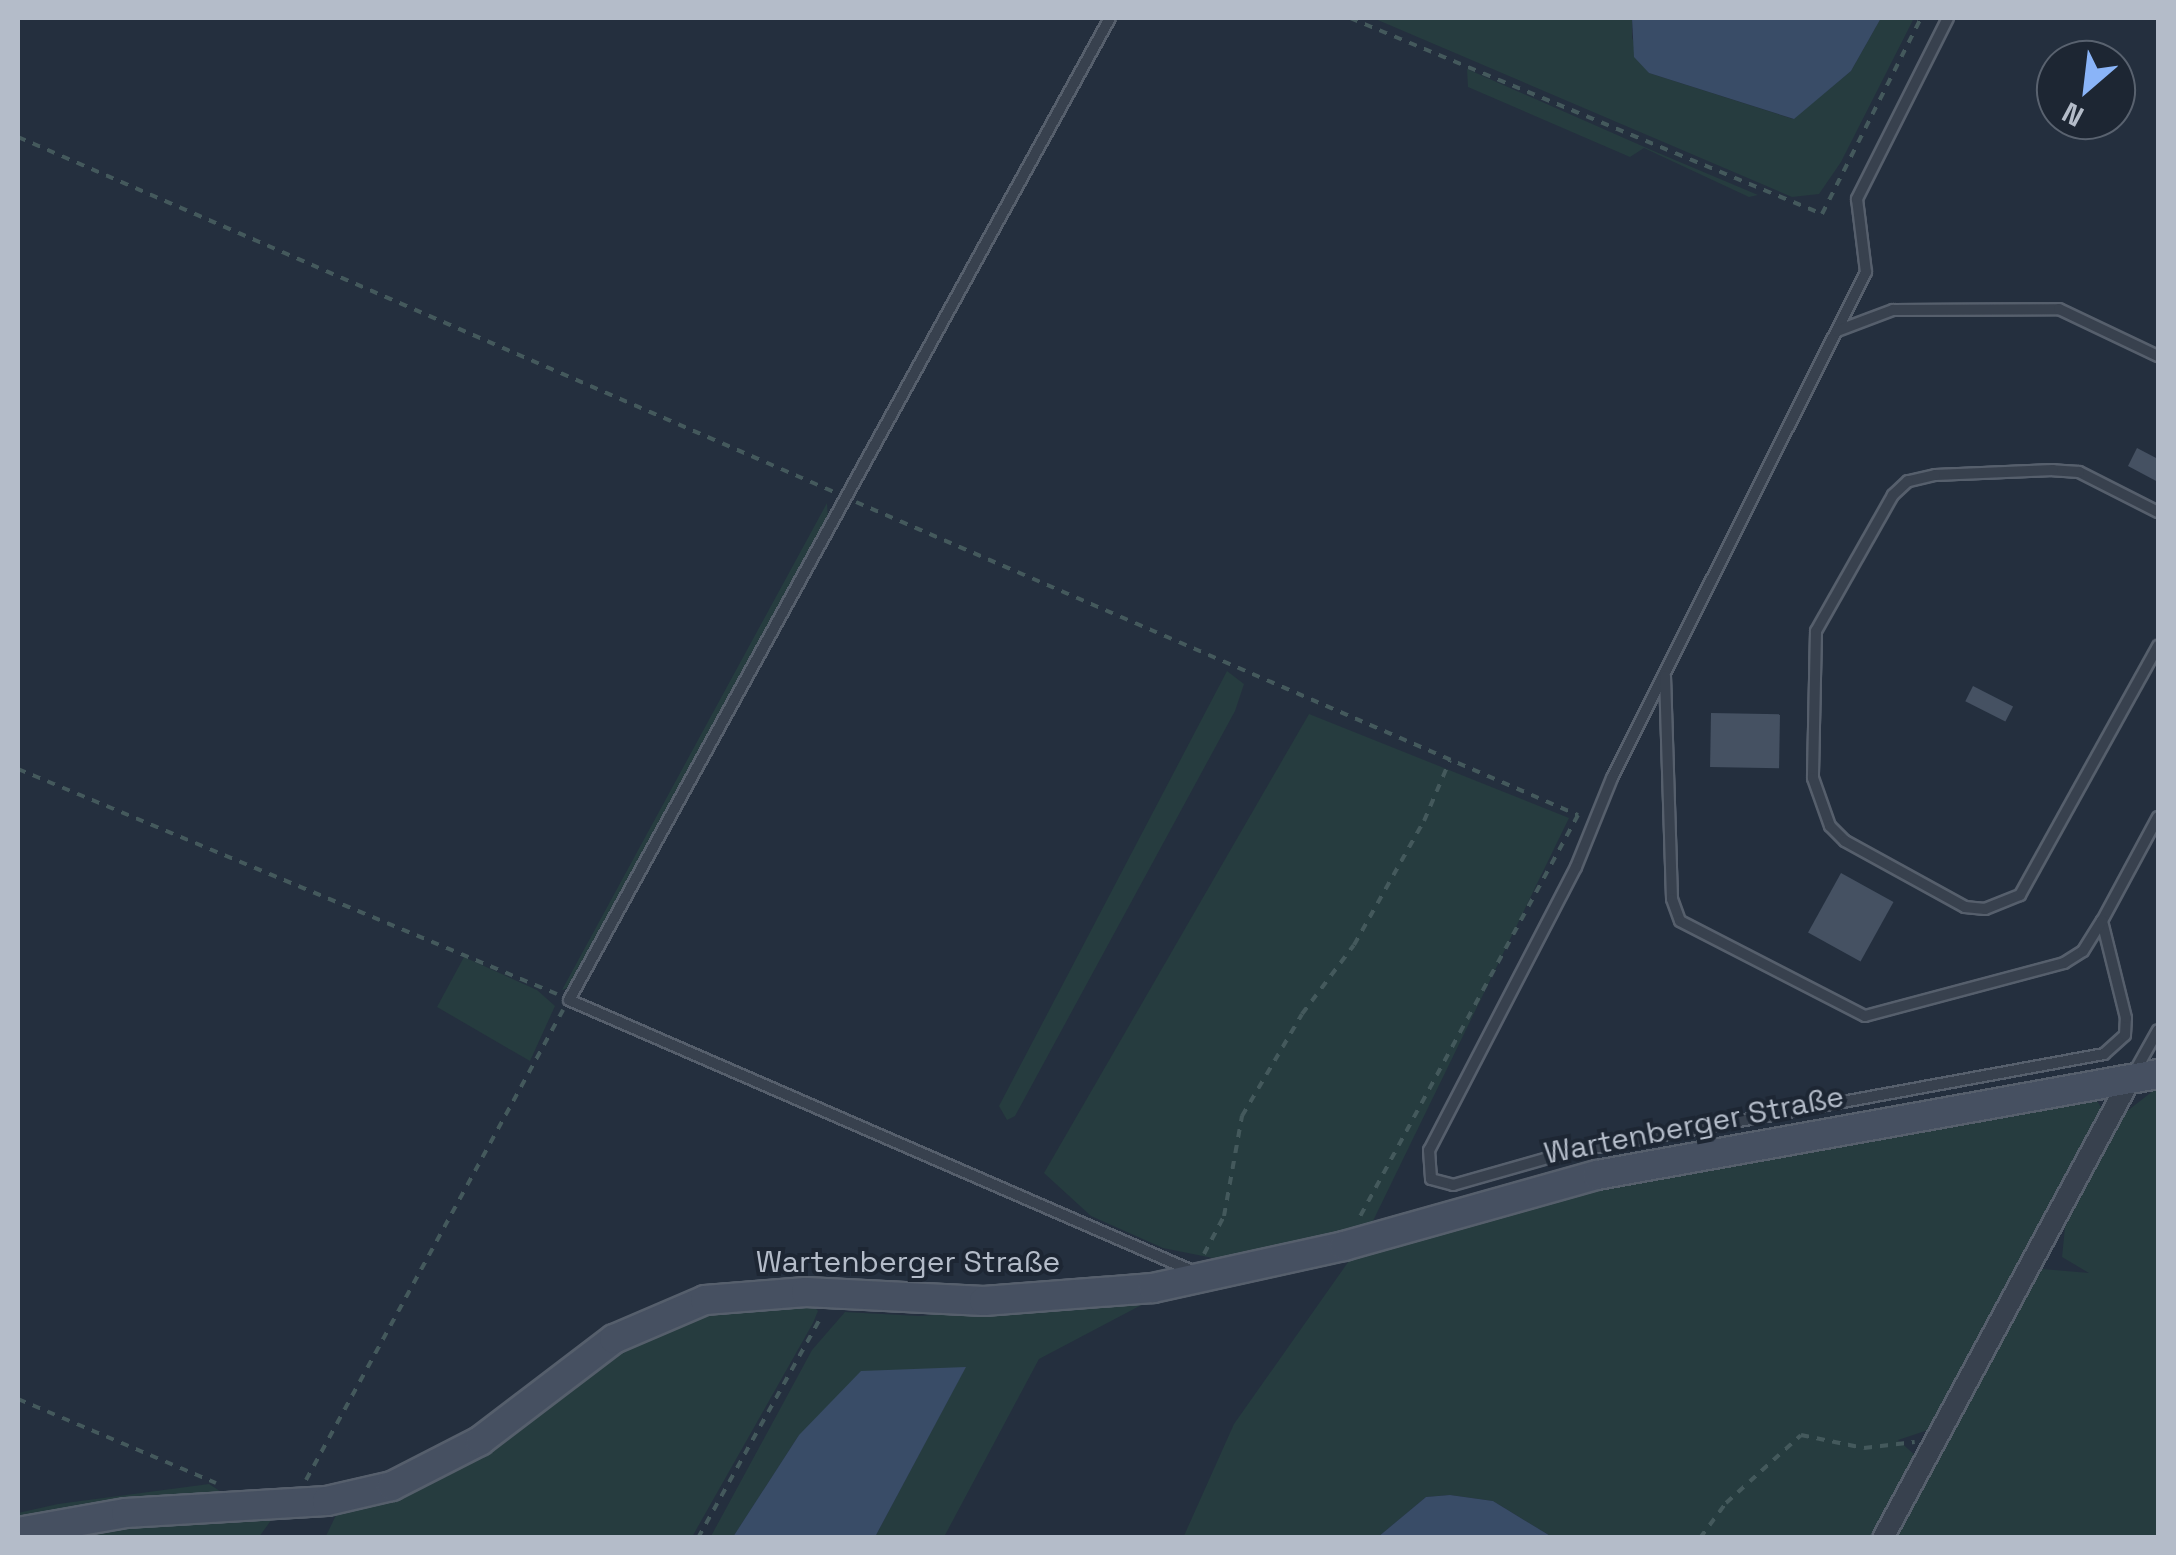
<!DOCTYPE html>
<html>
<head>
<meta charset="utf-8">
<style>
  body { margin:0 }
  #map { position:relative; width:2176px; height:1555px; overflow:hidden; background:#242f3e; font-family:"Space Grotesk",sans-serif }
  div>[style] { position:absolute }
  .green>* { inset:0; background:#263c3f }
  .water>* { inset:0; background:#394c67 }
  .building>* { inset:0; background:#455162; transform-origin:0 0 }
  .path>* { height:4px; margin-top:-2px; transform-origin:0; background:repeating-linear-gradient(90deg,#44595c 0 8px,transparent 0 16px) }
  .roads { filter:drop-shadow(2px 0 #565f6c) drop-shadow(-2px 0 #565f6c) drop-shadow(0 2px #565f6c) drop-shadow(0 -2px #565f6c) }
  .service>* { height:10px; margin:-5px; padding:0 5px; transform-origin:5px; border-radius:5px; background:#38414e }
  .minor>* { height:20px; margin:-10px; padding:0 10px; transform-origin:10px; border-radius:10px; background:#38414e }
  .secondary>* { height:28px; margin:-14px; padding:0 14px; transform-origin:14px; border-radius:14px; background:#465061 }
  span { translate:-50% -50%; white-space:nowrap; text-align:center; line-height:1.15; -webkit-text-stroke:8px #1d2633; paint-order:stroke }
  .street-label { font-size:30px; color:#b4bcc9 }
  .frame { position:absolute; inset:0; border:20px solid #b4bcc9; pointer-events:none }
  .north { position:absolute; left:2036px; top:40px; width:100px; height:100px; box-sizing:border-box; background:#1d2633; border:2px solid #59626f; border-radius:50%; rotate:208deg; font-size:28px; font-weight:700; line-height:40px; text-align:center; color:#b4bcc9 }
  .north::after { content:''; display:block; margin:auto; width:35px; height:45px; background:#8ab4f8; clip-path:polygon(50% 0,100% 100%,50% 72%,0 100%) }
</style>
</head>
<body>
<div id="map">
  <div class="green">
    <i style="clip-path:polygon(1373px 18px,1632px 18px,1632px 38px,1649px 73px,1793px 119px,1851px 71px,1881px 18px,1914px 18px,1841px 162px,1819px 194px,1792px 197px)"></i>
    <i style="clip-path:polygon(1467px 69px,1649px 149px,1758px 195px,1749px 197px,1644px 148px,1630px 157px,1468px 87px)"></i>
    <i style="clip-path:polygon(827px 503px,828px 518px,814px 543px,573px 986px,562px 990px)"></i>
    <i style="clip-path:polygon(1227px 671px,1244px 684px,1235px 711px,1015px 1116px,1007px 1120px,999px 1106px)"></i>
    <i style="clip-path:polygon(1309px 714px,1569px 818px,1372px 1223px,1238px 1263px,1163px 1248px,1091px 1216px,1044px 1173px)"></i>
    <i style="clip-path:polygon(464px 957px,537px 990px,555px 1006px,530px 1061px,437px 1007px)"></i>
    <i style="clip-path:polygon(2158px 1087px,2158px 1537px,1895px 1538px,2042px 1269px,2089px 1273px,2062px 1257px,2065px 1227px,2126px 1112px)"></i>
    <i style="clip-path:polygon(2095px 1097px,2103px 1111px,1931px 1429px,1898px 1440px,1916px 1456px,1873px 1537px,1552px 1537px,1493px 1501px,1450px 1495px,1426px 1497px,1378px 1537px,1183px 1538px,1234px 1424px,1351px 1258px,1554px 1197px)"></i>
    <i style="clip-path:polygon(1149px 1301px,1039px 1359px,944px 1537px,875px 1537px,965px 1368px,799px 1435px,733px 1537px,710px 1538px,812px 1350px,845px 1312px,919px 1316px)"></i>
    <i style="clip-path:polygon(812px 1304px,818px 1311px,813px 1323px,692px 1537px,325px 1538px,338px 1511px,426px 1487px,466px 1465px,629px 1341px,725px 1308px)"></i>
    <i style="clip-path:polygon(209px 1484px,223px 1493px,18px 1521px,18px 1513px,58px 1504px)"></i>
    <i style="clip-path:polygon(272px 1519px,259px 1537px,64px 1538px,143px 1525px)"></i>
  </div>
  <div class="water">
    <i style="clip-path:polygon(1632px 18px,1881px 18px,1851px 71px,1794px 119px,1649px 73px,1634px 57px)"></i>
    <i style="clip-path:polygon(966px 1367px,875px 1537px,733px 1537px,799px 1435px,861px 1371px)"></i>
    <i style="clip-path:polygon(1450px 1495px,1493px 1501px,1552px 1537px,1378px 1537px,1426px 1497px)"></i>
  </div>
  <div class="building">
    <i style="clip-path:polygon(2137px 448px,2158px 459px,2158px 482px,2128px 466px)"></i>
    <i style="left:1973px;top:686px;width:45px;height:17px;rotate:27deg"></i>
    <i style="left:1711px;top:713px;width:69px;height:54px;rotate:1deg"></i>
    <i style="left:1841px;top:873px;width:60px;height:68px;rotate:29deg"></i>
  </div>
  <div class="path">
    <i style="left:1350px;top:18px;width:511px;rotate:22.55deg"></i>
    <i style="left:1822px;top:214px;width:220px;rotate:-63.2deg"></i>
    <i style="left:18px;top:137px;width:890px;rotate:23.51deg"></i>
    <i style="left:856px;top:502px;width:787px;rotate:23.44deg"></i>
    <i style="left:1578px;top:815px;width:459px;rotate:118.5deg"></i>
    <i style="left:18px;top:769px;width:584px;rotate:22.66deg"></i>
    <i style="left:1204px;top:1254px;width:43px;rotate:-62.2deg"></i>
    <i style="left:1224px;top:1216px;width:102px;rotate:-79.8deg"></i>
    <i style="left:1242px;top:1116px;width:118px;rotate:-59.5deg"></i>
    <i style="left:1302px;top:1014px;width:86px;rotate:-53deg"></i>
    <i style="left:1354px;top:945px;width:142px;rotate:-60.6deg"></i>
    <i style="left:1424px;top:821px;width:66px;rotate:-66.9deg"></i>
    <i style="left:18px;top:1399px;width:215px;rotate:23deg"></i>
    <i style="left:306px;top:1480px;width:536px;rotate:-61.33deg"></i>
    <i style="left:698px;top:1538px;width:255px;rotate:-60.9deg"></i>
    <i style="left:1700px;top:1538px;width:44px;rotate:-53.4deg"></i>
    <i style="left:1726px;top:1503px;width:101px;rotate:-42.2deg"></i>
    <i style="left:1801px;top:1435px;width:64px;rotate:11.7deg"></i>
    <i style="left:1864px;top:1448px;width:51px;rotate:-6.7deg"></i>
  </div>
  <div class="roads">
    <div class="service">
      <i style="left:1110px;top:18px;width:1121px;rotate:118.85deg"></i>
      <i style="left:569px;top:1000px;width:685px;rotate:23.5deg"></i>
      <i style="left:1948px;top:18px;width:203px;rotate:116.7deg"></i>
      <i style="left:1857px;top:199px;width:74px;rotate:83deg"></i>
      <i style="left:1866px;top:272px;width:566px;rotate:116.66deg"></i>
      <i style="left:1612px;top:778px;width:96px;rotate:112deg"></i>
      <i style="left:1576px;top:867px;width:319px;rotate:117.4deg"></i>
      <i style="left:1429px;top:1150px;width:29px;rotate:86deg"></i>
      <i style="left:1431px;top:1179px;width:23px;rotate:15deg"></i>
      <i style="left:1453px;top:1185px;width:116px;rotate:-15.9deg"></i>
      <i style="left:1565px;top:1153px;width:548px;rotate:-10.41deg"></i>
      <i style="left:2104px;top:1054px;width:28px;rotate:-42deg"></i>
      <i style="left:2125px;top:1035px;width:17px;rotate:-87deg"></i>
      <i style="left:2126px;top:1018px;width:100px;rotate:-103.9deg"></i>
      <i style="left:2102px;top:921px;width:118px;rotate:-61.7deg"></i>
      <i style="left:1837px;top:331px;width:60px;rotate:-20.6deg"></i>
      <i style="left:1893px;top:310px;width:166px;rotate:-0.3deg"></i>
      <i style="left:2059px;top:309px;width:110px;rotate:25.4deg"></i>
      <i style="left:2158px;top:512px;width:89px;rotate:-153.1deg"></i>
      <i style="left:2079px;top:472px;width:26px;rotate:-176deg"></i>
      <i style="left:2053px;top:470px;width:118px;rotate:177.6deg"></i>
      <i style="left:1935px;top:475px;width:28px;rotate:167deg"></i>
      <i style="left:1908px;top:481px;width:21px;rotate:137deg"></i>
      <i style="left:1893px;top:495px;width:156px;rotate:119.5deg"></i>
      <i style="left:1816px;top:631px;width:147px;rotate:91.2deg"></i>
      <i style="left:1813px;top:778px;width:51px;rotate:70.5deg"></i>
      <i style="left:1830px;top:826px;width:21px;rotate:45deg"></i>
      <i style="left:1845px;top:841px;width:137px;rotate:28.8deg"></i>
      <i style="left:1965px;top:907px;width:20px;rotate:6deg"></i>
      <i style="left:1985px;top:909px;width:38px;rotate:-22deg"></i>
      <i style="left:2020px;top:895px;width:285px;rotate:-61deg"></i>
      <i style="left:1665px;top:676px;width:223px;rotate:88.2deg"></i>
      <i style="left:1672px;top:899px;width:23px;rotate:70deg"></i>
      <i style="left:1680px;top:921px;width:208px;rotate:27.2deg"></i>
      <i style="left:1865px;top:1016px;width:206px;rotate:-14.9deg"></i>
      <i style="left:2064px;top:963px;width:22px;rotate:-32deg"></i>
      <i style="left:2083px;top:951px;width:36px;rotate:-58deg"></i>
      <i style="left:2134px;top:1073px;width:49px;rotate:-60.8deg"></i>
    </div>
    <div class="minor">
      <i style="left:1883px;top:1538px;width:525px;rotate:-61.68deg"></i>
    </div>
    <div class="secondary">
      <i style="left:18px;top:1532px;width:110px;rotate:-10deg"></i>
      <i style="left:126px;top:1513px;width:201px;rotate:-3.4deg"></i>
      <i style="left:327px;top:1501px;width:67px;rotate:-13deg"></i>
      <i style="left:392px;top:1486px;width:99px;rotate:-27.1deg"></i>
      <i style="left:480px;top:1441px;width:168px;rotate:-37.3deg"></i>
      <i style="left:614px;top:1339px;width:99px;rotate:-23.2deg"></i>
      <i style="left:705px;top:1300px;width:101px;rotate:-4.5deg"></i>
      <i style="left:806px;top:1292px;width:178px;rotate:2.9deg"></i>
      <i style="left:984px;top:1301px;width:169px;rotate:-4.4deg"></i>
      <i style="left:1153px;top:1288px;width:196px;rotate:-12.4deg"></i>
      <i style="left:1344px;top:1246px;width:263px;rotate:-15.7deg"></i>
      <i style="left:1597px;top:1175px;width:570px;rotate:-10.21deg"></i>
    </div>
  </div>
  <div class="street-label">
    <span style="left:1694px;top:1125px;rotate:-11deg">Wartenberger Straße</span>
    <span style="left:908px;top:1262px">Wartenberger Straße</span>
  </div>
  <div class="frame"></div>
  <div class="north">N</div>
</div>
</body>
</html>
